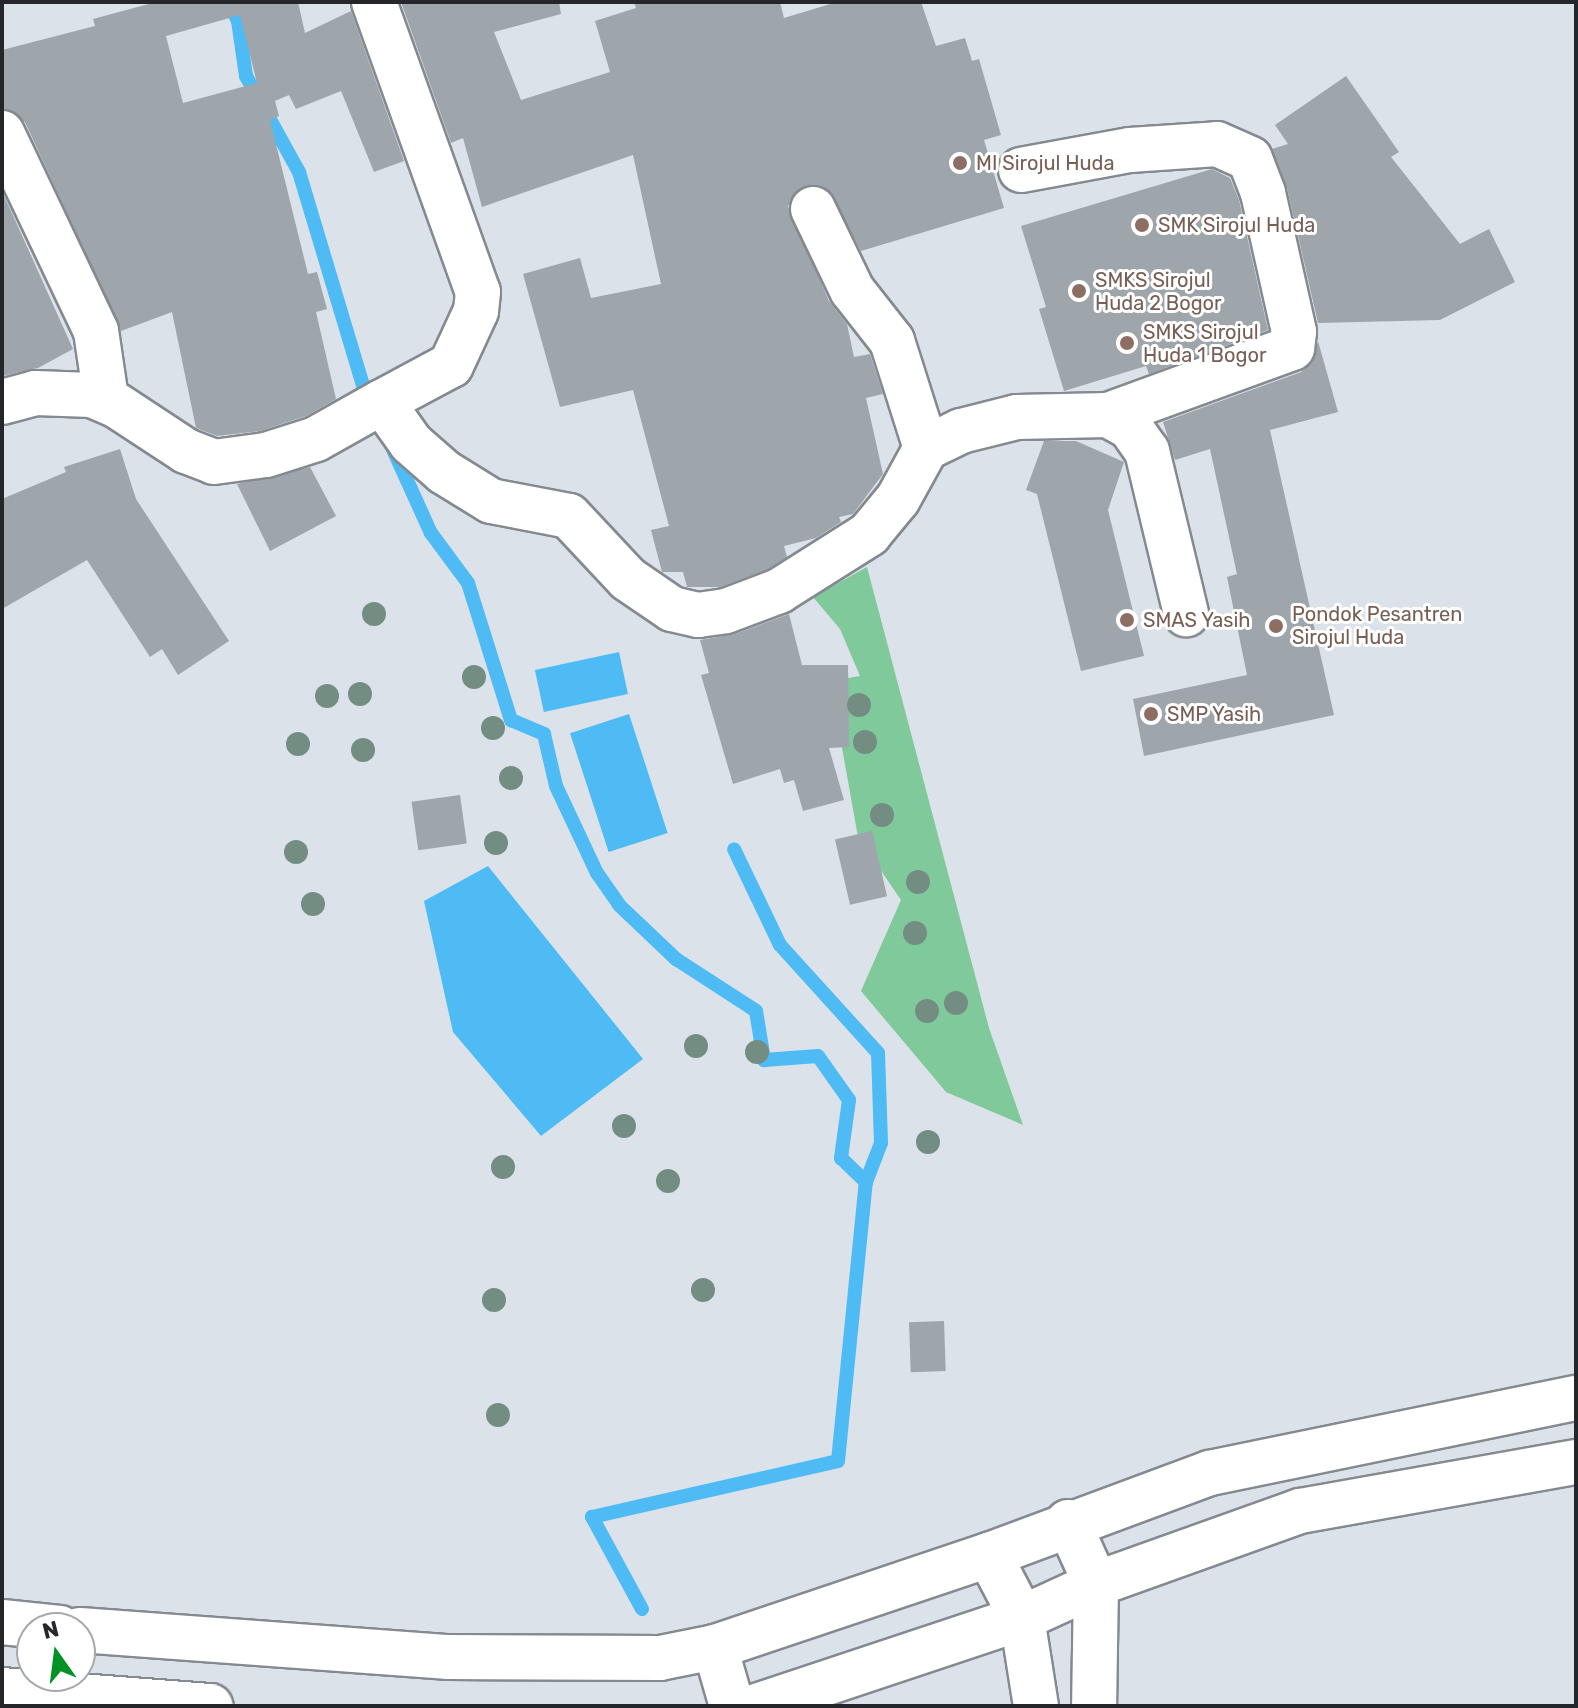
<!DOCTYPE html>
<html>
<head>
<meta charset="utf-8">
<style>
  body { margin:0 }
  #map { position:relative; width:1578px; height:1708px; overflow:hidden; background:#dbe2e9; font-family:Rubik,sans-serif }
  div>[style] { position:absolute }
  .green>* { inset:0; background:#80c99b }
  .water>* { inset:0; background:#4ebbf4; transform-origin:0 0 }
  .stream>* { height:14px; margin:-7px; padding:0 7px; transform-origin:7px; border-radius:7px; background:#4ebbf4 }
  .building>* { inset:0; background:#9ea5ab; transform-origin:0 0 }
  .roads { filter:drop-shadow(2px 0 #838a90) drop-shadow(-2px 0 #838a90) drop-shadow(0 2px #838a90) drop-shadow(0 -2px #838a90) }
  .minor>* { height:44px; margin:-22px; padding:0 22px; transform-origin:22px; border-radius:22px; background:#fff }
  .trees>* { width:24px; height:24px; margin:-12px; border-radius:50%; background:#738d83 }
  .dots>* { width:22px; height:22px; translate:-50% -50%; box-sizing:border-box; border:4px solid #fff; border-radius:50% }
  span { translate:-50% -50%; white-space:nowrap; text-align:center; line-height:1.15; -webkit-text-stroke:6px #fff; paint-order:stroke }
  .education-label { font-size:20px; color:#785e54 }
  .left { translate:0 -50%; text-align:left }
  .frame { position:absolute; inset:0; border:4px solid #242629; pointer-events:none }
  .north { position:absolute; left:16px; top:1612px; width:80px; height:80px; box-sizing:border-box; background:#fff; border:2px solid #a7a8a9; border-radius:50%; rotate:346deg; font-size:22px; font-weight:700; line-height:32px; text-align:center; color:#242629 }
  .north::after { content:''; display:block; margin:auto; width:28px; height:36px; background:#009226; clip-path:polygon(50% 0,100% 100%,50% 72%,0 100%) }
</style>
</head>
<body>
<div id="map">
  <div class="green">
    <i style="clip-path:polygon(867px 567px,989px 1028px,1023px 1125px,946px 1092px,861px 991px,901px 900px,858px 837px,830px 681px,860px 676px,840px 629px,813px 597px)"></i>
  </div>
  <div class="water">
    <i style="left:619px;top:652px;width:43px;height:86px;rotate:78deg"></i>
    <i style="left:629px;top:714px;width:125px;height:62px;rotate:72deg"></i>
    <i style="clip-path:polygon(488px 866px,643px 1059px,541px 1136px,453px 1032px,424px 901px)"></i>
  </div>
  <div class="stream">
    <i style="left:228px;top:2px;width:21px;rotate:62deg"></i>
    <i style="left:238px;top:21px;width:56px;rotate:81.7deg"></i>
    <i style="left:246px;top:76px;width:110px;rotate:61.1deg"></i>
    <i style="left:299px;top:172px;width:244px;rotate:73.3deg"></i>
    <i style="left:391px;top:445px;width:97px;rotate:65.6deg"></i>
    <i style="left:431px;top:533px;width:62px;rotate:53.5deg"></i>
    <i style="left:468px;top:583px;width:144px;rotate:72.6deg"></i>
    <i style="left:511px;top:720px;width:36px;rotate:23deg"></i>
    <i style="left:544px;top:734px;width:53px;rotate:77deg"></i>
    <i style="left:556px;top:786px;width:96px;rotate:64.8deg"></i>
    <i style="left:597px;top:873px;width:39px;rotate:55deg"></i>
    <i style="left:619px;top:905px;width:79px;rotate:43.5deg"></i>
    <i style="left:676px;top:959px;width:95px;rotate:33deg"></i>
    <i style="left:756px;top:1011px;width:50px;rotate:80.7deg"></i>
    <i style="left:764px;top:1060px;width:54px;rotate:-4.2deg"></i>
    <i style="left:818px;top:1056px;width:54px;rotate:54.8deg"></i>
    <i style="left:849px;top:1100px;width:59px;rotate:97.9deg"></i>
    <i style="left:841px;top:1158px;width:35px;rotate:44deg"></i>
    <i style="left:642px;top:1609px;width:105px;rotate:-118.5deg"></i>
    <i style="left:592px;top:1517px;width:252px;rotate:-12.8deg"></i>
    <i style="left:838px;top:1461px;width:280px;rotate:-84.3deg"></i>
    <i style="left:866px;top:1182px;width:42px;rotate:-69deg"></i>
    <i style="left:881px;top:1143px;width:90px;rotate:-91.9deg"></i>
    <i style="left:878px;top:1053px;width:146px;rotate:-132.2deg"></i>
    <i style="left:780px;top:945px;width:106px;rotate:-115.6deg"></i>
  </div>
  <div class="building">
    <i style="clip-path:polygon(evenodd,156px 2px,298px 2px,305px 33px,351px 11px,404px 161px,374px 172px,341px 91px,296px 109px,289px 95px,275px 101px,279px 116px,270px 120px,308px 274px,317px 272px,327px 309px,316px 312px,336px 399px,306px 416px,260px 431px,217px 436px,196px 428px,172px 312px,121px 331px,25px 122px,2px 108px,2px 50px,95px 26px,93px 19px,156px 2px,240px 15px,257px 83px,183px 103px,166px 36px,240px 15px)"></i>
    <i style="clip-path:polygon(401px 2px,559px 2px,561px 14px,494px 32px,521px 100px,610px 72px,595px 21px,636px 8px,634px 2px,780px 2px,784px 18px,837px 2px,921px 2px,936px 46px,965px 38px,972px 61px,979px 59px,1001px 135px,984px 140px,1004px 208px,861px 251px,826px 188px,802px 187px,788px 206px,829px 301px,847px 324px,854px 357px,870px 354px,883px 394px,866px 398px,883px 474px,853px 514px,839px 517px,841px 522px,816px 538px,784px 546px,787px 557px,768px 569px,720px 587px,687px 587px,683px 572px,662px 572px,651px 530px,669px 526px,633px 390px,560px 407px,523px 274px,580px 258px,591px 298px,661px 284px,633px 155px,482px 207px,463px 138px,451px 143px)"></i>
    <i style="clip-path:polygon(1346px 76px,1399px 152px,1391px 157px,1460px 244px,1489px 229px,1515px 282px,1440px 320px,1318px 323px,1287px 188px,1272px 149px,1288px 144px,1275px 125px)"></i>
    <i style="clip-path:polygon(1212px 169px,1230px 178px,1239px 200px,1268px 330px,1149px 374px,1146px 366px,1064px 391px,1039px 309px,1046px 307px,1021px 226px)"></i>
    <i style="clip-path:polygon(2px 191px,73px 349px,38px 368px,2px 376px)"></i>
    <i style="clip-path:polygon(1318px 341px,1338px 412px,1270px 430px,1334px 715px,1144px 756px,1133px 699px,1247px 675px,1227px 577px,1237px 574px,1210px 449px,1175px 460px,1163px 422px,1301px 372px,1312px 363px)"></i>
    <i style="clip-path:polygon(1044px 441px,1076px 441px,1124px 462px,1108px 510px,1144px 656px,1081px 671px,1037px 494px,1026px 490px)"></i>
    <i style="clip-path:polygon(120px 449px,136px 499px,229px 641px,178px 675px,162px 649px,150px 657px,87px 560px,2px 609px,2px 499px,66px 472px,64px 467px)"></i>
    <i style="clip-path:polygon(310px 467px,336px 516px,270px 551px,237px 484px)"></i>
    <i style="clip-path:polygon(789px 614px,802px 665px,848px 665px,849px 747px,829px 748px,844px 800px,803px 811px,794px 780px,784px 783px,780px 769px,733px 784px,701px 675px,709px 673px,700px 640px,735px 634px)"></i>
    <i style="left:460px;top:795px;width:49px;height:49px;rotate:82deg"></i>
    <i style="left:872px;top:831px;width:67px;height:38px;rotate:77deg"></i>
    <i style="left:944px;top:1321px;width:50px;height:35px;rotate:88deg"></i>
  </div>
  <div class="roads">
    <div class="minor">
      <i style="left:374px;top:2px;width:308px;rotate:70.3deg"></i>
      <i style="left:478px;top:292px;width:19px;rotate:96deg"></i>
      <i style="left:476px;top:311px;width:60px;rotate:114.8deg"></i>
      <i style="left:451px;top:365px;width:78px;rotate:151.8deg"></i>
      <i style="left:2px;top:133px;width:219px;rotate:64.6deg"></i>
      <i style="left:96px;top:331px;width:69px;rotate:81.6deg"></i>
      <i style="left:1021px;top:170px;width:111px;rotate:-10.4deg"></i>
      <i style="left:1130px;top:150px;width:87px;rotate:-3.9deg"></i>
      <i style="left:1217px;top:144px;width:36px;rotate:24deg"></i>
      <i style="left:1250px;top:159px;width:36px;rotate:69deg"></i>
      <i style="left:1263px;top:193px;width:142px;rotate:77.4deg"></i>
      <i style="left:1294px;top:332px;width:16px;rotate:97deg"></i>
      <i style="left:1292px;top:348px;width:196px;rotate:160deg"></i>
      <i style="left:813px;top:209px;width:90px;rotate:64.3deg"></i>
      <i style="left:852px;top:290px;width:65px;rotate:51.9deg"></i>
      <i style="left:892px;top:341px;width:112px;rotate:72.4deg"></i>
      <i style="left:2px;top:402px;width:34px;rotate:-15deg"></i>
      <i style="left:35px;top:393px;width:57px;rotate:2deg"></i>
      <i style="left:92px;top:395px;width:26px;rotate:23deg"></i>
      <i style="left:116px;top:405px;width:84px;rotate:33.3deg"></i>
      <i style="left:186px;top:451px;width:30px;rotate:21deg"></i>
      <i style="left:214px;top:462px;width:52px;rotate:-7.7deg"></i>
      <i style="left:266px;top:455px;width:52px;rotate:-17.7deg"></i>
      <i style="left:316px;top:439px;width:76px;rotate:-29.3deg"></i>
      <i style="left:382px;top:402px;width:50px;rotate:54.7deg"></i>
      <i style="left:411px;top:443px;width:44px;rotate:41.3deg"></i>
      <i style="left:444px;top:472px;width:55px;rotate:31.7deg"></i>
      <i style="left:491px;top:501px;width:79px;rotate:10.9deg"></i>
      <i style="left:569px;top:516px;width:86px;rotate:46.9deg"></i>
      <i style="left:628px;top:579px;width:53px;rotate:34.3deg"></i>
      <i style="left:672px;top:609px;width:27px;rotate:13deg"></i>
      <i style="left:698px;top:615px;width:28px;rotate:-8deg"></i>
      <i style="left:726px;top:611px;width:57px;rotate:-20.7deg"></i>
      <i style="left:779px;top:591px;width:107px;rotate:-32.3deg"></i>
      <i style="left:869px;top:534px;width:45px;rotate:-50.4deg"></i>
      <i style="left:898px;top:499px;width:58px;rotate:-61.2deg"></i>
      <i style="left:926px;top:448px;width:39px;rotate:-26deg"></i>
      <i style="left:961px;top:431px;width:58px;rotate:-14deg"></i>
      <i style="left:1017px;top:417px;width:91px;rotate:-1.3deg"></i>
      <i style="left:1108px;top:415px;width:25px;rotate:29deg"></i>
      <i style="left:1130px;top:427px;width:29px;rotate:55deg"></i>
      <i style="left:1147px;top:451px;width:168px;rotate:76.5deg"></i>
      <i style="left:1068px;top:1522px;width:68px;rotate:65.7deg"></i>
      <i style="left:1096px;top:1584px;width:122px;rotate:90.9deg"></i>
      <i style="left:989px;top:1555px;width:71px;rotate:62.4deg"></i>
      <i style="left:1022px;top:1618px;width:89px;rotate:81deg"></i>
      <i style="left:2px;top:1622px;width:58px;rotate:5.9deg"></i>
      <i style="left:80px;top:1630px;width:370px;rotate:4.2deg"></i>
      <i style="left:449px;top:1657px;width:211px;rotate:0.3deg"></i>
      <i style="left:660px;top:1658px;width:56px;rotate:-11.3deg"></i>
      <i style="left:715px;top:1647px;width:289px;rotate:-18.6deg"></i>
      <i style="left:989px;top:1555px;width:236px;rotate:-20.4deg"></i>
      <i style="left:1210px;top:1473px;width:374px;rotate:-11.6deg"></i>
      <i style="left:715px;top:1647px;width:61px;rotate:73.9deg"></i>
      <i style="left:2px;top:1690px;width:209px;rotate:4.4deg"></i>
      <i style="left:757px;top:1706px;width:279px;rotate:-18.4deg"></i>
      <i style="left:1022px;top:1618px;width:81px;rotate:-24.7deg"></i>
      <i style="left:1096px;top:1584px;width:217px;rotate:-19.7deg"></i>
      <i style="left:1300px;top:1511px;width:280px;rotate:-10.1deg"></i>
    </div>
  </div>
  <div class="trees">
    <i style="left:374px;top:614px"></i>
    <i style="left:474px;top:677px"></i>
    <i style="left:360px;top:694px"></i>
    <i style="left:327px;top:696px"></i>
    <i style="left:859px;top:705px"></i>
    <i style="left:493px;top:728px"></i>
    <i style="left:865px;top:742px"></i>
    <i style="left:298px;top:744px"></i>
    <i style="left:363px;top:750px"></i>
    <i style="left:511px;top:778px"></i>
    <i style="left:882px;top:815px"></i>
    <i style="left:496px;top:843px"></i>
    <i style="left:296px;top:852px"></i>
    <i style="left:918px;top:882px"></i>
    <i style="left:313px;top:904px"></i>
    <i style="left:915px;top:933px"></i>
    <i style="left:956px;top:1003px"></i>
    <i style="left:927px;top:1011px"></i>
    <i style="left:696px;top:1046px"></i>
    <i style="left:757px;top:1052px"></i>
    <i style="left:624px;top:1126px"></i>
    <i style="left:928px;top:1142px"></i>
    <i style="left:503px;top:1167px"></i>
    <i style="left:668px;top:1181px"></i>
    <i style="left:703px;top:1290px"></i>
    <i style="left:494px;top:1300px"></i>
    <i style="left:498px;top:1415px"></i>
  </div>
  <div class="dots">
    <i style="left:960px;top:163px;background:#8d6e63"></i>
    <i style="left:1142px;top:225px;background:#8d6e63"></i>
    <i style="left:1079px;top:291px;background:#8d6e63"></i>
    <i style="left:1127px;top:343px;background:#8d6e63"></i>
    <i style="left:1127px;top:620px;background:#8d6e63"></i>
    <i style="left:1276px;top:626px;background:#8d6e63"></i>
    <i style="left:1151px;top:714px;background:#8d6e63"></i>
  </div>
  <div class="education-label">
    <span class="left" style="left:976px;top:163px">MI Sirojul Huda</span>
    <span class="left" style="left:1158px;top:225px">SMK Sirojul Huda</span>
    <span class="left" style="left:1095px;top:292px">SMKS Sirojul<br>Huda 2 Bogor</span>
    <span class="left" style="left:1143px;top:344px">SMKS Sirojul<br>Huda 1 Bogor</span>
    <span class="left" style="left:1292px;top:626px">Pondok Pesantren<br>Sirojul Huda</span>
    <span class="left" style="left:1143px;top:620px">SMAS Yasih</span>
    <span class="left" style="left:1167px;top:714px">SMP Yasih</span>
  </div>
  <div class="frame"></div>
  <div class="north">N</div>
</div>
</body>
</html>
